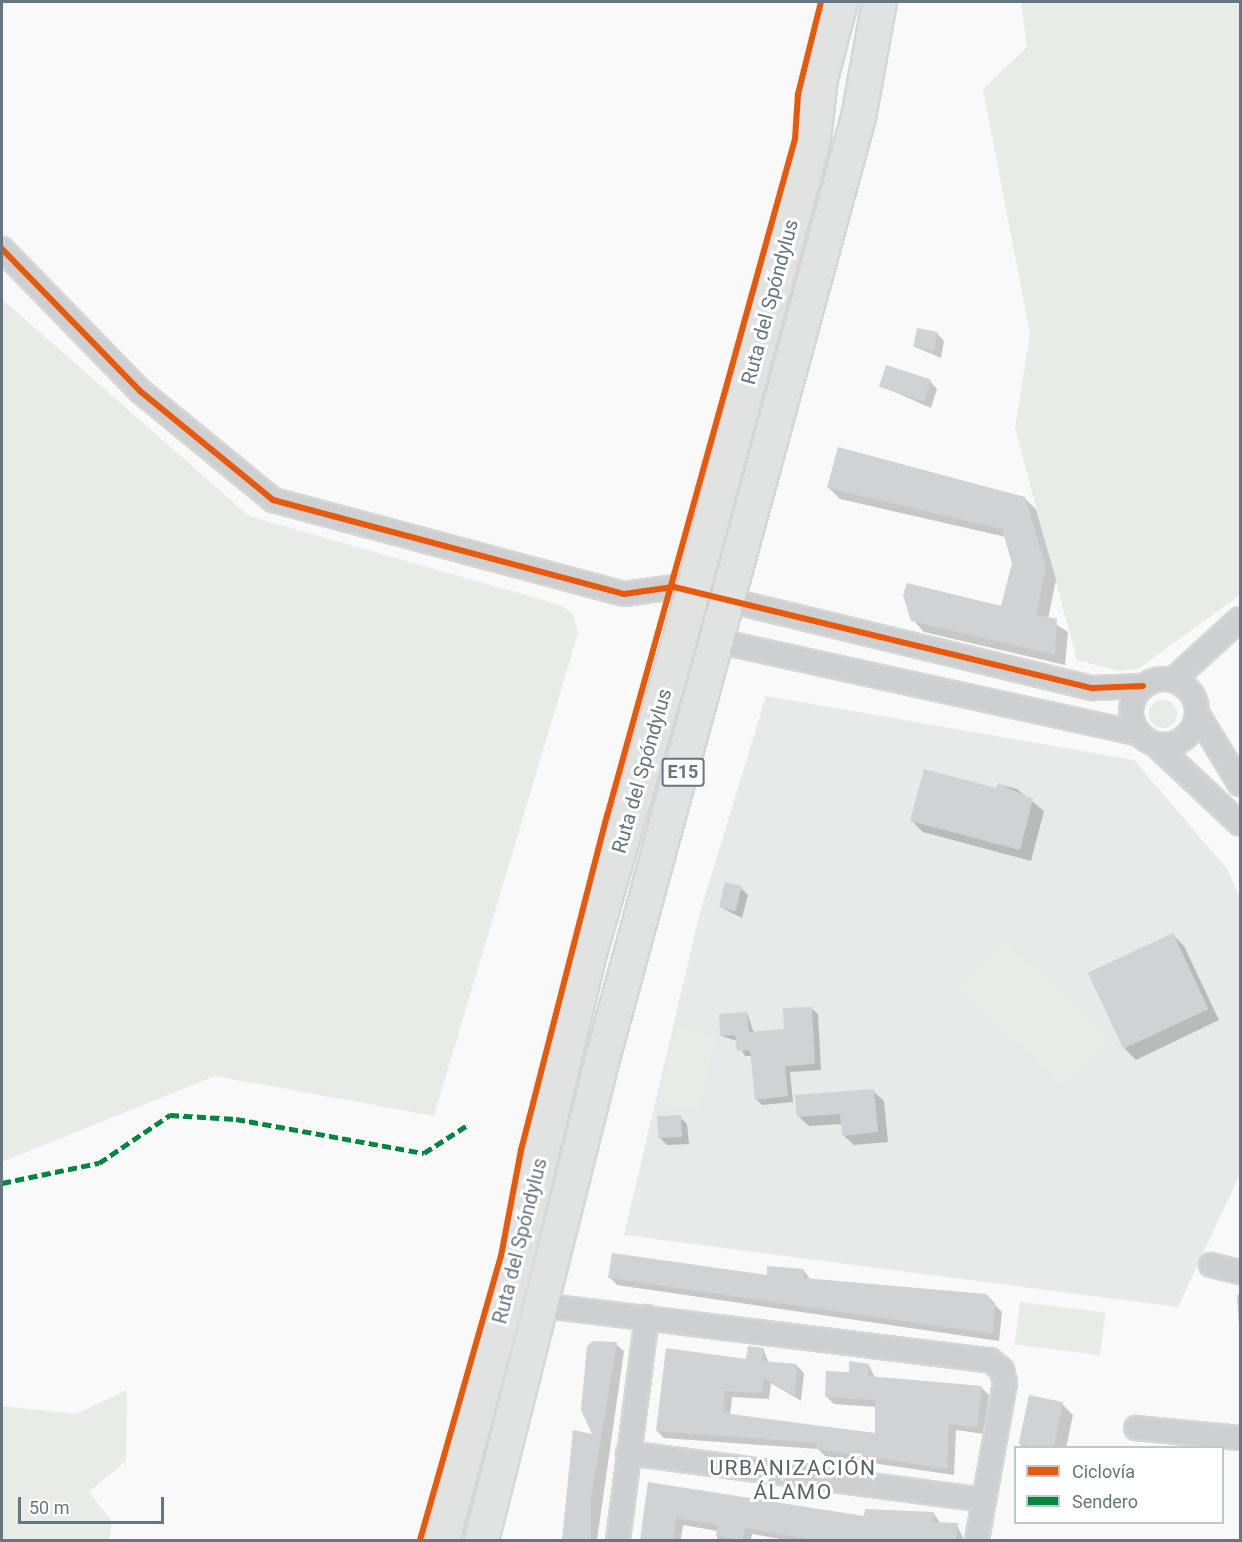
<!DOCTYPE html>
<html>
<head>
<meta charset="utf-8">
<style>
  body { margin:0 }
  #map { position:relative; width:1242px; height:1542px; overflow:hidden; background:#f9f9f9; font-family:Roboto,sans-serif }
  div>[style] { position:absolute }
  .built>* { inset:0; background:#e8e9e9 }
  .green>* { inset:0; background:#e8ebe6; transform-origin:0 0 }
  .round { border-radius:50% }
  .shadow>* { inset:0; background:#0003 }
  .building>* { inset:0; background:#d0d2d3; transform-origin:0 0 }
  .roads { filter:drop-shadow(2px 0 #d5d6d6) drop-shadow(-2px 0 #d5d6d6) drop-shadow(0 2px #d5d6d6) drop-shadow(0 -2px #d5d6d6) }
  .minor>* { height:22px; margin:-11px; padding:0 11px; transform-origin:11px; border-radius:11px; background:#cecfd0 }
  .minor>.ring { margin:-11px; padding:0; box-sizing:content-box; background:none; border:22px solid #cecfd0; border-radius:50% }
  .trunk>* { height:33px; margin:-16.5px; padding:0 16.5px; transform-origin:16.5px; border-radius:16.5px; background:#e1e2e2 }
  .quiet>* { height:4.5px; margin-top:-2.25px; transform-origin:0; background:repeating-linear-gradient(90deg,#00873e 0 9px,transparent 0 13.5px) }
  .cycleway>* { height:6px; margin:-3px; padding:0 3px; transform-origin:3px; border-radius:3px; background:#e8590c }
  span { translate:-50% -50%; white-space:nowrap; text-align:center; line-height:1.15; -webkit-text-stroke:6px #fff; paint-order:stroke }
  .shield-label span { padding:2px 4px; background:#fff; border:2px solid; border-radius:4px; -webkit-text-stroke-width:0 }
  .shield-label { font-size:18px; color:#657683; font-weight:700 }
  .street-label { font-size:20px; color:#657683 }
  .neighbourhood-label { font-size:21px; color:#57646e; letter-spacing:1.5px }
  .frame { position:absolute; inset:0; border:3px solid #657683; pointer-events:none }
  .legend { position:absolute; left:1014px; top:1446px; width:210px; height:78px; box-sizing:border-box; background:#fff; border:2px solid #c1c8cd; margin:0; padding:8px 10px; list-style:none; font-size:18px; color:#657683 }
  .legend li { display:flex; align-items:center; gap:12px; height:30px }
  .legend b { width:30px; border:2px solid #c1c8cd }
  .scale { position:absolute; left:18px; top:1497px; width:146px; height:27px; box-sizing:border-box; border:3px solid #657683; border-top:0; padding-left:8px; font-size:18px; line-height:21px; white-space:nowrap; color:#657683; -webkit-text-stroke:4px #fff; paint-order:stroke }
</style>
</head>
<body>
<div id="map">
  <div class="built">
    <i style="clip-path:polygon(766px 696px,1134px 760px,1227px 869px,1240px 897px,1240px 1174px,1178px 1307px,624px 1235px,700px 912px)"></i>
  </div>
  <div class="green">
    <i style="clip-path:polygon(1021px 2px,1240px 2px,1240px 595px,1138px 669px,1119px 671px,1077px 660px,1015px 428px,1030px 334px,983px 89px,1027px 47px)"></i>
    <i style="clip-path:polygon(2px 299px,249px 516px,560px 605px,573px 614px,578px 633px,434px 1116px,215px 1076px,2px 1162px)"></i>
    <i class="round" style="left:1149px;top:700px;width:28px;height:28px"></i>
    <i style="left:1006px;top:940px;width:142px;height:67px;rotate:44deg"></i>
    <i style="left:676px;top:1027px;width:41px;height:78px;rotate:13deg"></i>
    <i style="left:1020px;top:1302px;width:86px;height:43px;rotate:7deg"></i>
    <i style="clip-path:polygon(127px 1390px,126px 1461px,89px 1492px,112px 1522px,109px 1540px,2px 1540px,2px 1406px,76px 1414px)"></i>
  </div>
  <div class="shadow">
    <i style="clip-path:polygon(937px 333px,944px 341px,941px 358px,915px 347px)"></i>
    <i style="clip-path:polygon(930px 381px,937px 389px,931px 408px,881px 386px)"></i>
    <i style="clip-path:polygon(829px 488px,1024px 498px,1036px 509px,1056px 580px,1048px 619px,1068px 632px,1065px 665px,924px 632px,913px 620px,1002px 607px,1014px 563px,1006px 537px,840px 499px)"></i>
    <i style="clip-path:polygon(999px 784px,1017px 789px,1044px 811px,1031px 861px,923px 832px,912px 821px,997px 790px)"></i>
    <i style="clip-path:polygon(741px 888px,748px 895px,742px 918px,720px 907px)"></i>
    <i style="clip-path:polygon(1173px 935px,1184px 946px,1219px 1020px,1136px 1060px,1125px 1049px,1090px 975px)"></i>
    <i style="clip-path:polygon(811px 1008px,818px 1014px,821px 1070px,790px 1072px,793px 1102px,762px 1105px,756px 1099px,752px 1056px,745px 1056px,737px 1041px,722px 1036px,747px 1013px,754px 1033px,786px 1030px)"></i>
    <i style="clip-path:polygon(873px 1091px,884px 1101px,888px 1142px,854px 1145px,843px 1135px,842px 1124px,809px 1126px,798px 1116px)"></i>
    <i style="clip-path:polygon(680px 1117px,687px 1124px,689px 1144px,667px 1145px,660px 1138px)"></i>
    <i style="clip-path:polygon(804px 1271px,811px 1280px,985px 1295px,1002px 1312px,999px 1341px,617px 1285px,610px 1277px,768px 1277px)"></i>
    <i style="clip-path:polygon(1237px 1295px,1240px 1295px,1240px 1344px,1240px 1343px)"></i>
    <i style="clip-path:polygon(616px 1344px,624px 1351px,597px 1540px,563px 1540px,574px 1432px,595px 1435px)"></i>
    <i style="clip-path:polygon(763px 1349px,769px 1363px,796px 1365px,804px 1373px,801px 1401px,771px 1383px,769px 1399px,732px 1397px,730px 1416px,876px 1435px,877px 1407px,834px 1404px,827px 1397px,869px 1365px,875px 1378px,982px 1388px,989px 1395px,984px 1434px,956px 1430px,954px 1475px,825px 1456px,818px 1449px,664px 1438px,657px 1431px)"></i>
    <i style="clip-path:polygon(1062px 1404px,1073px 1415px,1066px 1448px,1023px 1448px,1019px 1443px)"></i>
    <i style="clip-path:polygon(649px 1483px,865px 1518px,934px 1514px,941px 1524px,957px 1525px,964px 1540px,786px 1540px,752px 1534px,751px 1540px,717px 1540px,718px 1531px,683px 1525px,681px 1540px,642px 1540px)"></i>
  </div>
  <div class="building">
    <i style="left:917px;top:328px;width:21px;height:19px;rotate:11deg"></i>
    <i style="left:886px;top:365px;width:47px;height:23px;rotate:18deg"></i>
    <i style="clip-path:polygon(838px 447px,1025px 497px,1046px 568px,1036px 615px,1057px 619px,1055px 655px,911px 621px,903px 595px,907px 583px,1001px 606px,1012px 563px,1002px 529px,827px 488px)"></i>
    <i style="clip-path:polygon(924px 769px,996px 788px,998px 783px,1033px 799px,1020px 850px,910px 821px)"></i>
    <i style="left:725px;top:882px;width:17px;height:26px;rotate:13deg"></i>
    <i style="left:1173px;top:933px;width:84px;height:94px;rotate:65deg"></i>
    <i style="clip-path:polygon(812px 1007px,815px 1064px,785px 1066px,788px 1096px,755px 1100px,750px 1050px,737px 1051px,735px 1035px,720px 1036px,719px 1014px,747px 1012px,749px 1032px,784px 1029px,783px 1008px)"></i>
    <i style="clip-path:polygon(874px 1089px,878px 1132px,842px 1136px,840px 1114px,797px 1117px,795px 1095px)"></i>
    <i style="left:681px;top:1115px;width:22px;height:24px;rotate:87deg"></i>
    <i style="clip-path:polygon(612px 1253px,767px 1275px,767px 1266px,804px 1269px,804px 1278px,986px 1294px,995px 1303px,993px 1334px,608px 1278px)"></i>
    <i style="clip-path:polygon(593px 1341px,617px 1342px,591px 1498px,591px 1540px,562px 1540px,573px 1430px,592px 1434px,581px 1410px,587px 1346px)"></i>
    <i style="clip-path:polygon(748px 1346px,764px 1348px,762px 1361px,797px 1364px,795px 1396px,764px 1378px,762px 1393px,725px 1391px,723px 1413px,875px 1433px,875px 1400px,825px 1397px,826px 1371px,849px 1372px,849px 1361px,869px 1364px,868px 1376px,982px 1386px,977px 1428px,949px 1424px,947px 1469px,816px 1449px,817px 1443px,656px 1431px,666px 1348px,746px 1359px)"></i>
    <i style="left:1029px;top:1395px;width:35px;height:50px;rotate:12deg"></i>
    <i style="clip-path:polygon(648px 1482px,864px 1516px,865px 1509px,934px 1512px,933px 1522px,958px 1523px,956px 1540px,813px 1540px,745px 1528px,743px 1540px,716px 1536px,718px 1525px,676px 1518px,673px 1540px,640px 1540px)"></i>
  </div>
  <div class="roads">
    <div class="minor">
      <i style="left:2px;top:249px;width:198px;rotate:45.8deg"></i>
      <i style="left:140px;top:391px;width:172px;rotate:39.3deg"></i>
      <i style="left:273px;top:500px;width:363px;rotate:15deg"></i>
      <i style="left:624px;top:594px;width:50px;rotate:-8deg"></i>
      <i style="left:674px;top:587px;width:431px;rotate:13.6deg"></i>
      <i style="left:1093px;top:688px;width:50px;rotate:-2.3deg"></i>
      <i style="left:681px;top:633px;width:469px;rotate:12.4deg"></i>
      <i class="ring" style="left:1131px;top:679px;width:44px;height:44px"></i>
      <i style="left:1173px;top:680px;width:91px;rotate:-42.3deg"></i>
      <i style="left:1198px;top:715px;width:81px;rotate:58.7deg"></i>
      <i style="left:1156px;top:745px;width:115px;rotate:43.2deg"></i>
      <i style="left:1211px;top:1265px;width:30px;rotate:14deg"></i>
      <i style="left:506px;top:1301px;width:488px;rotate:7deg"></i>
      <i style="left:990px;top:1360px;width:16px;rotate:40deg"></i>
      <i style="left:1002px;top:1370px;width:13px;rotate:77deg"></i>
      <i style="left:1005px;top:1383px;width:159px;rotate:100.1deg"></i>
      <i style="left:1136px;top:1428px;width:104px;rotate:5.5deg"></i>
      <i style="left:628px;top:1453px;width:359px;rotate:7.5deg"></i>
      <i style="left:618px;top:1540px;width:225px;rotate:-82.6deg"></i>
    </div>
    <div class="trunk">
      <i style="left:442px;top:1540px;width:247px;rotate:-75deg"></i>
      <i style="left:506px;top:1301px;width:355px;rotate:-76.6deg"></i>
      <i style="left:588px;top:956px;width:336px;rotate:-73.9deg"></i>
      <i style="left:681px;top:633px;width:511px;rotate:-75.04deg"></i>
      <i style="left:813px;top:139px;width:61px;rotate:-83.5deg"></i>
      <i style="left:820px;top:78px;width:79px;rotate:-75.3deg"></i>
      <i style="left:481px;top:1540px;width:481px;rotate:-75.9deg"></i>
      <i style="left:598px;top:1073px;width:991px;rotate:-74.79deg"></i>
      <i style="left:858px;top:117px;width:117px;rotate:-79.7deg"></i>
    </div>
  </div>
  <div class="quiet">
    <i style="left:2px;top:1183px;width:99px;rotate:-11.7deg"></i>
    <i style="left:99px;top:1163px;width:86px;rotate:-34.1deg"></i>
    <i style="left:170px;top:1115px;width:66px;rotate:3.5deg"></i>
    <i style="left:236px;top:1119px;width:191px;rotate:10.3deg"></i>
    <i style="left:424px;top:1153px;width:50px;rotate:-32.7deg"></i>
  </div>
  <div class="cycleway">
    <i style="left:2px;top:249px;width:198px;rotate:45.8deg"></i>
    <i style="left:140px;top:391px;width:172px;rotate:39.3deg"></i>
    <i style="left:273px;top:500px;width:363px;rotate:15deg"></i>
    <i style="left:624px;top:594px;width:50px;rotate:-8deg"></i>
    <i style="left:674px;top:587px;width:431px;rotate:13.6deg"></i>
    <i style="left:1093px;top:688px;width:50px;rotate:-2.3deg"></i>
    <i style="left:420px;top:1540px;width:295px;rotate:-74.1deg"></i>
    <i style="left:501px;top:1256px;width:108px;rotate:-79.3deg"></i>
    <i style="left:521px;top:1150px;width:345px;rotate:-75.6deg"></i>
    <i style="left:607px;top:816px;width:703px;rotate:-74.48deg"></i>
    <i style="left:795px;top:139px;width:45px;rotate:-86.2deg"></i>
    <i style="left:798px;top:94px;width:95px;rotate:-76deg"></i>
  </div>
  <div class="shield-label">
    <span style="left:683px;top:772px">E15</span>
  </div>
  <div class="street-label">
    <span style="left:770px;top:302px;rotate:-75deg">Ruta del Spóndylus</span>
    <span style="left:642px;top:771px;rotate:-74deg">Ruta del Spóndylus</span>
    <span style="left:520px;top:1241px;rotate:-76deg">Ruta del Spóndylus</span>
  </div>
  <div class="neighbourhood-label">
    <span style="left:793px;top:1480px">URBANIZACIÓN<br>ÁLAMO</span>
  </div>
  <div class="frame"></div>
  <ul class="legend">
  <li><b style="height:8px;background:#e8590c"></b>Ciclovía</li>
  <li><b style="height:8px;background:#00873e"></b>Sendero</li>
  </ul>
  <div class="scale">50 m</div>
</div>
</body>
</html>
